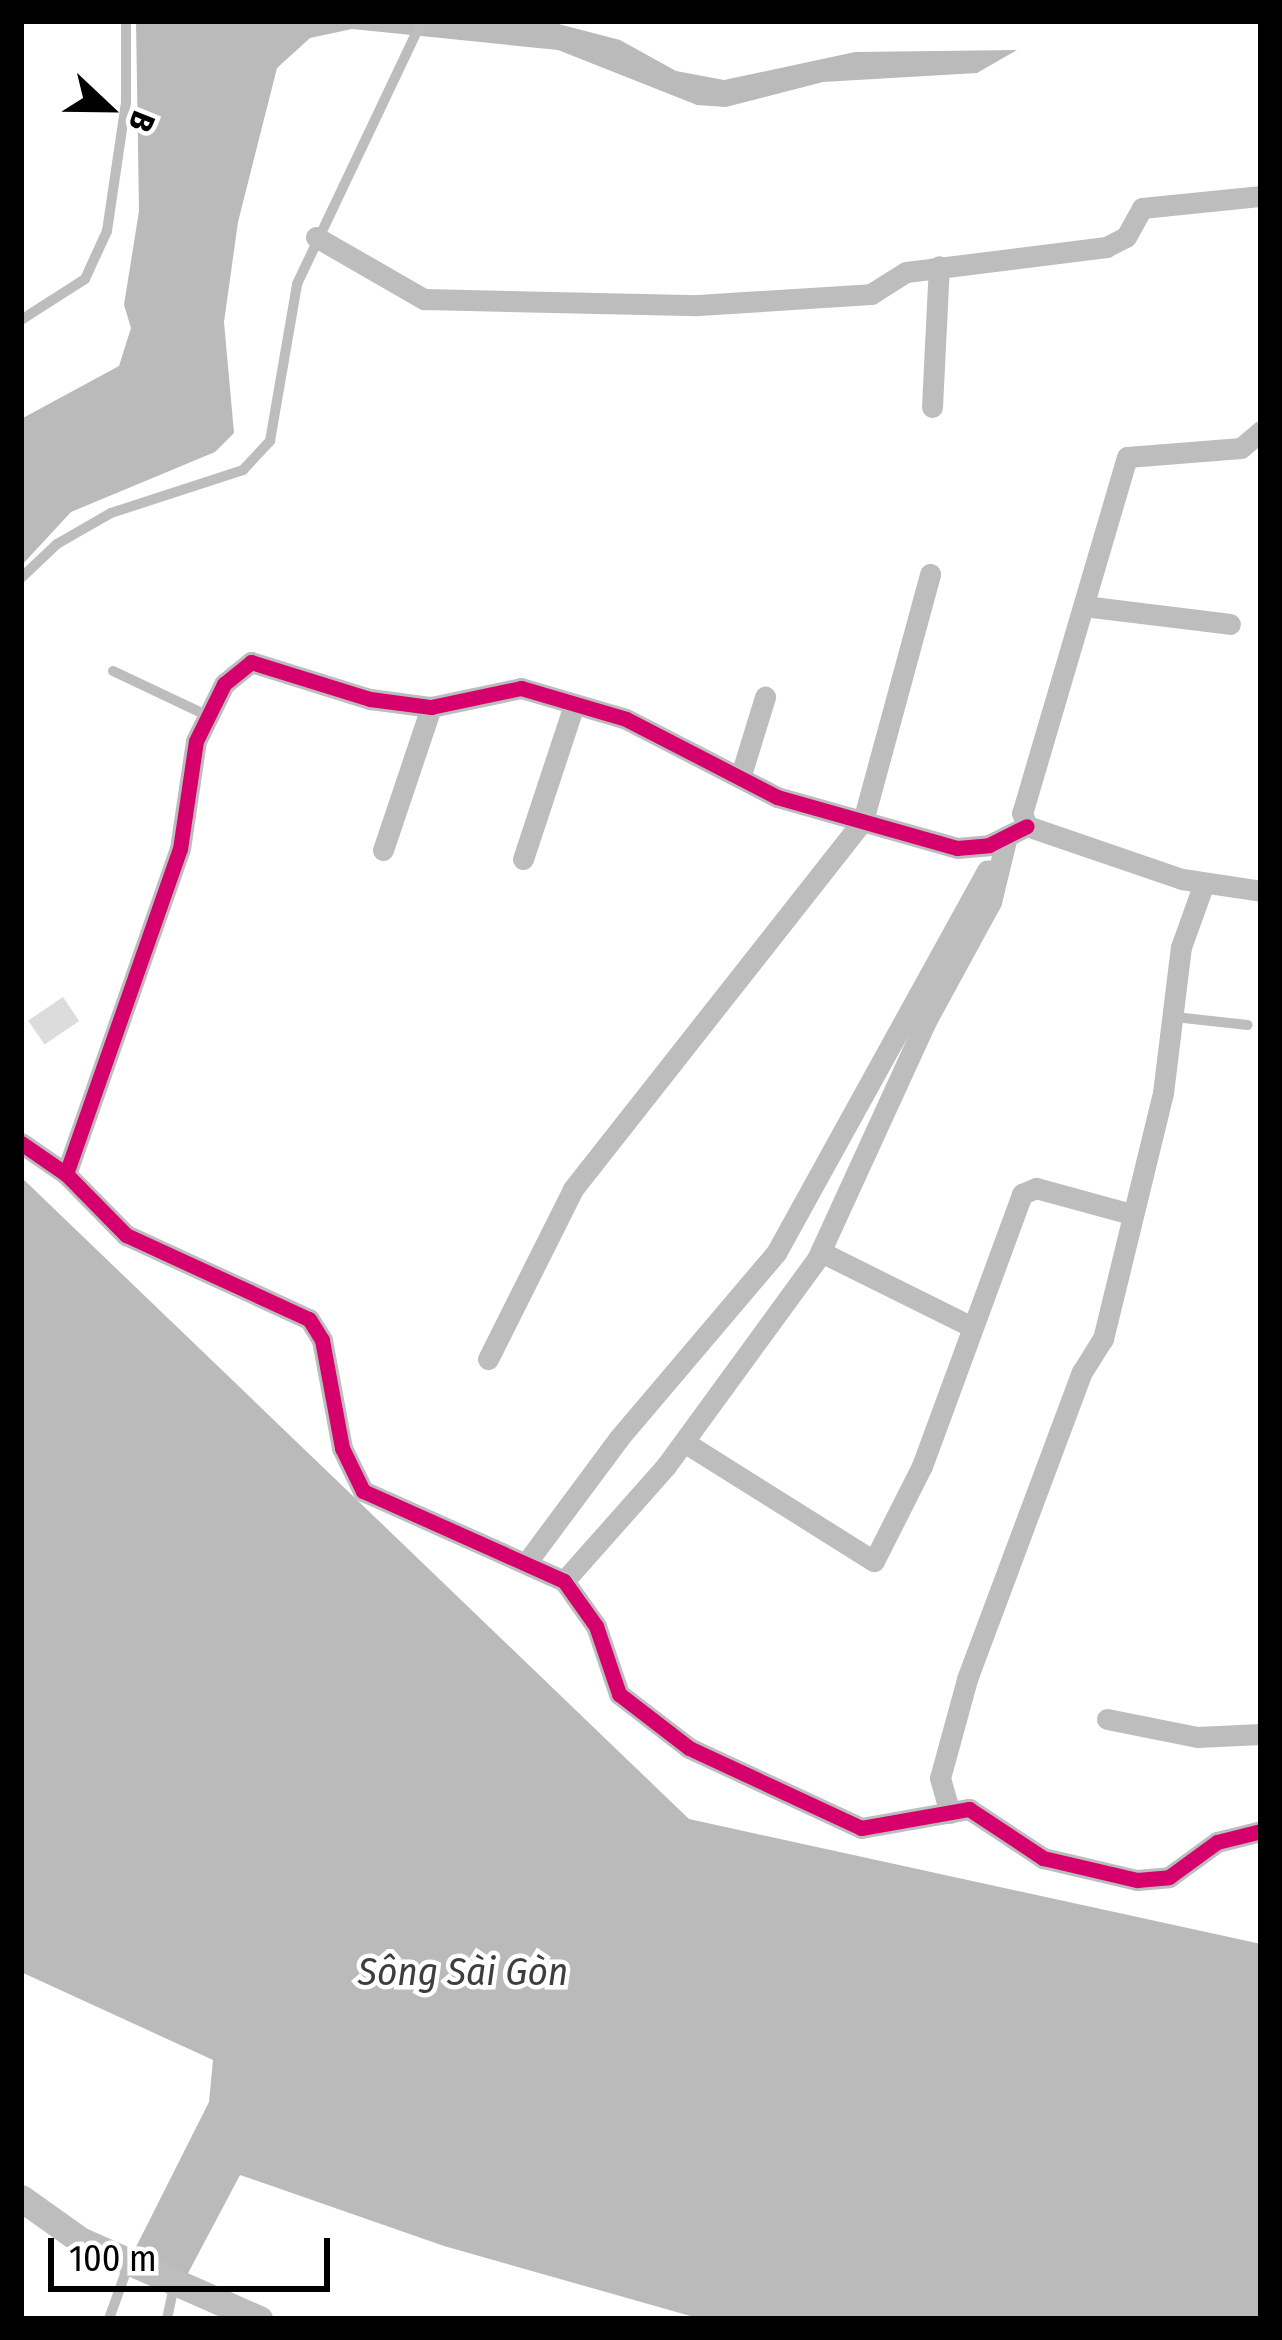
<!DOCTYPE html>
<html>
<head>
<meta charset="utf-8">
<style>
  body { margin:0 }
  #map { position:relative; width:1282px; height:2340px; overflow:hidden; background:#fff; font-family:"Fira Sans Condensed",sans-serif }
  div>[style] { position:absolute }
  .water>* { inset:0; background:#bababa }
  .building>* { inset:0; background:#dcdcdc; transform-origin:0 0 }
  .service>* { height:10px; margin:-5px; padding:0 5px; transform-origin:5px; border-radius:5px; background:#bdbdbd }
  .minor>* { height:21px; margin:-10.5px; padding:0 10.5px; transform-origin:10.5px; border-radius:10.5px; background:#bdbdbd }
  .tertiary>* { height:27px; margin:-13.5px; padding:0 13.5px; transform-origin:13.5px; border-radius:13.5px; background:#bdbdbd }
  .cycleway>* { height:15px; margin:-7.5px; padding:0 7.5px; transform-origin:7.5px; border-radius:7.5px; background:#d6006c }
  span { translate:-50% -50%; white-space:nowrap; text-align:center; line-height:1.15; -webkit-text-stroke:9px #fff; paint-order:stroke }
  .water-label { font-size:39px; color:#3e3e3e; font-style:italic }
  .frame { position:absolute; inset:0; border:24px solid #000; pointer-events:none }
  .north { position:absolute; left:48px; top:48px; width:120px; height:120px; -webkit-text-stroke:9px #fff; paint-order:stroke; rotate:112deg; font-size:33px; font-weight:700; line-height:48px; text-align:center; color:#000 }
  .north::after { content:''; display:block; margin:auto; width:42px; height:54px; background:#000; clip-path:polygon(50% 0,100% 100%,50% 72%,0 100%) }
  .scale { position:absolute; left:48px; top:2238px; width:282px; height:54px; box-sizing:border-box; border:6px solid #000; border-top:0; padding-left:15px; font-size:36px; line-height:42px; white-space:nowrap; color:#000; -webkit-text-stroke:9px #fff; paint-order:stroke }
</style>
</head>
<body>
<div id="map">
  <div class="water">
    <i style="clip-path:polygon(136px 21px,547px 21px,620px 40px,676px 71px,724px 80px,855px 52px,1017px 50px,977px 73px,823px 82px,726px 107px,697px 105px,558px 50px,352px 29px,310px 38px,277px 68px,238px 222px,224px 322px,234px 433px,215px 452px,71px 512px,21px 566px,21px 419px,119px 366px,131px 328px,124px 305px,139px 211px)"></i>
    <i style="clip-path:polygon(21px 1177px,689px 1819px,1261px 1944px,1261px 2319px,701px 2319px,444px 2246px,240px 2175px,186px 2277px,150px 2262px,136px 2247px,209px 2102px,213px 2060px,21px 1972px)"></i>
  </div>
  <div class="building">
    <i style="left:63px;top:997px;width:29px;height:42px;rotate:56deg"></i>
  </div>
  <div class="service">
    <i style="left:21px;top:320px;width:76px;rotate:-32.6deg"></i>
    <i style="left:85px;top:279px;width:53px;rotate:-65.4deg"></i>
    <i style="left:107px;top:231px;width:130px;rotate:-81.6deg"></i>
    <i style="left:126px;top:102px;width:81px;rotate:-90deg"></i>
    <i style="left:21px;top:578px;width:50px;rotate:-43.4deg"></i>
    <i style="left:57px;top:544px;width:62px;rotate:-29.9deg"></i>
    <i style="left:111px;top:513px;width:139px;rotate:-18deg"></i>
    <i style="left:243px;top:470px;width:40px;rotate:-47deg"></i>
    <i style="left:270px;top:441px;width:159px;rotate:-80.2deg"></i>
    <i style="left:297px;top:284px;width:291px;rotate:-64.6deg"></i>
    <i style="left:113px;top:671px;width:105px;rotate:25.3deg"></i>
    <i style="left:1175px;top:1017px;width:73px;rotate:6.3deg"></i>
    <i style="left:109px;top:2319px;width:56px;rotate:-70.3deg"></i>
    <i style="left:167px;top:2319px;width:34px;rotate:-78deg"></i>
  </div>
  <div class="minor">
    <i style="left:316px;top:237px;width:125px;rotate:29.9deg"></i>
    <i style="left:424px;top:299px;width:274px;rotate:1.3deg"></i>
    <i style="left:698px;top:305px;width:173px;rotate:-3.6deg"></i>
    <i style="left:871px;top:294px;width:41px;rotate:-32.2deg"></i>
    <i style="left:906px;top:272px;width:202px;rotate:-7.1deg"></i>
    <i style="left:1106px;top:247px;width:22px;rotate:-27deg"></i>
    <i style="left:1126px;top:237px;width:33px;rotate:-61deg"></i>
    <i style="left:1142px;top:208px;width:120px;rotate:-5.8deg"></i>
    <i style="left:932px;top:407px;width:141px;rotate:-87.2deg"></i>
    <i style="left:1261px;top:431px;width:26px;rotate:140deg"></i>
    <i style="left:1241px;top:448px;width:114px;rotate:175.5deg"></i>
    <i style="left:1127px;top:457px;width:371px;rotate:106.4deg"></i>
    <i style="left:1022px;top:813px;width:14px;rotate:69deg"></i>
    <i style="left:1027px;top:826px;width:164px;rotate:18.9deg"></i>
    <i style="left:1182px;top:879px;width:80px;rotate:8.6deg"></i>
    <i style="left:1084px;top:606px;width:147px;rotate:7deg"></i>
    <i style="left:741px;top:775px;width:82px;rotate:-72.9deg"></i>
    <i style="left:383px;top:850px;width:151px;rotate:-71.4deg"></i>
    <i style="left:523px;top:859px;width:162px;rotate:-71.7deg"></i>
    <i style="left:21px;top:1143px;width:55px;rotate:34.6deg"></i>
    <i style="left:66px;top:1174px;width:86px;rotate:45.5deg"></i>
    <i style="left:126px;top:1235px;width:201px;rotate:24.7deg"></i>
    <i style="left:309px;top:1319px;width:25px;rotate:58deg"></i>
    <i style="left:322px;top:1340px;width:110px;rotate:79.5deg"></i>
    <i style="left:342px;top:1448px;width:48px;rotate:64deg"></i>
    <i style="left:363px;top:1491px;width:220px;rotate:24.1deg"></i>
    <i style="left:564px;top:1581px;width:55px;rotate:54.6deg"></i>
    <i style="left:596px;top:1626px;width:72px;rotate:71.3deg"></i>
    <i style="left:619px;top:1694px;width:88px;rotate:37.6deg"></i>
    <i style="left:689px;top:1748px;width:190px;rotate:24.9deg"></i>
    <i style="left:861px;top:1828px;width:110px;rotate:-10deg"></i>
    <i style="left:969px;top:1809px;width:89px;rotate:33.5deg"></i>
    <i style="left:1043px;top:1858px;width:97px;rotate:13.2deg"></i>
    <i style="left:1137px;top:1880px;width:32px;rotate:-5deg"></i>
    <i style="left:1169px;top:1877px;width:59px;rotate:-36.1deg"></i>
    <i style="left:1217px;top:1842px;width:45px;rotate:-14deg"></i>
    <i style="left:66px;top:1174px;width:344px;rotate:-70.7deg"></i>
    <i style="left:180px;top:849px;width:109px;rotate:-81.6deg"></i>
    <i style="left:196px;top:741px;width:64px;rotate:-63.8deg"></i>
    <i style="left:224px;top:684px;width:35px;rotate:-39deg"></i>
    <i style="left:251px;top:662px;width:125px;rotate:17.3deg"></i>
    <i style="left:370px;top:699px;width:62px;rotate:7.5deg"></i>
    <i style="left:431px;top:707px;width:92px;rotate:-11.9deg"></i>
    <i style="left:521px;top:688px;width:109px;rotate:16.4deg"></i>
    <i style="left:626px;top:719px;width:170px;rotate:27.3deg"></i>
    <i style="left:777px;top:797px;width:187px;rotate:15.8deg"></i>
    <i style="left:957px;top:848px;width:32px;rotate:-5deg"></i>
    <i style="left:989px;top:845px;width:42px;rotate:-26.6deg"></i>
    <i style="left:821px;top:1252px;width:169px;rotate:26.4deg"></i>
    <i style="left:488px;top:1359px;width:190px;rotate:-63.4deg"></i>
    <i style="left:573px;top:1189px;width:469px;rotate:-51.8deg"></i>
    <i style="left:863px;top:821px;width:256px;rotate:-74.8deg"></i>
    <i style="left:684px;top:1442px;width:224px;rotate:32.1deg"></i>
    <i style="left:874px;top:1561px;width:106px;rotate:-63.2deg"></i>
    <i style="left:922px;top:1466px;width:290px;rotate:-69.8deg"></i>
    <i style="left:1022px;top:1194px;width:15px;rotate:-23deg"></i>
    <i style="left:1036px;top:1188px;width:98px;rotate:15.3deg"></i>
    <i style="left:527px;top:1562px;width:154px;rotate:-53.4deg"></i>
    <i style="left:619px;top:1438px;width:243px;rotate:-49.7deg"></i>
    <i style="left:776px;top:1253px;width:437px;rotate:-61.1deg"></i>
    <i style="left:564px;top:1581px;width:154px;rotate:-48.4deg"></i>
    <i style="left:666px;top:1466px;width:256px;rotate:-53.9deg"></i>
    <i style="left:817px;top:1259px;width:262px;rotate:-65.4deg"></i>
    <i style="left:926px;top:1021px;width:136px;rotate:-61.4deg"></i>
    <i style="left:991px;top:902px;width:68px;rotate:-76.4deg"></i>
    <i style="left:1107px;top:1719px;width:92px;rotate:11.3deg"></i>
    <i style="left:1197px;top:1737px;width:64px;rotate:-2.7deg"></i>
    <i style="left:950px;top:1813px;width:36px;rotate:-106deg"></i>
    <i style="left:940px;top:1778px;width:103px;rotate:-74.7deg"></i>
    <i style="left:967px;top:1679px;width:328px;rotate:-69.5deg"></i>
    <i style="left:1082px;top:1372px;width:39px;rotate:-58deg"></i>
    <i style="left:1103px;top:1339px;width:253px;rotate:-76.3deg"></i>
    <i style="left:1163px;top:1093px;width:147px;rotate:-83deg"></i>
    <i style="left:1181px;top:947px;width:68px;rotate:-70.2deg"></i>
  </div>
  <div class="tertiary">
    <i style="left:21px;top:2198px;width:72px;rotate:35.4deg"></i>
    <i style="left:80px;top:2240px;width:196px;rotate:23.8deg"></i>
  </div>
  <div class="cycleway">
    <i style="left:21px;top:1143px;width:55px;rotate:34.6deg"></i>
    <i style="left:66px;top:1174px;width:86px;rotate:45.5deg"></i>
    <i style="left:126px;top:1235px;width:201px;rotate:24.7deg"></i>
    <i style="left:309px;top:1319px;width:25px;rotate:58deg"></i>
    <i style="left:322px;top:1340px;width:110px;rotate:79.5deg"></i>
    <i style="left:342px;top:1448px;width:48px;rotate:64deg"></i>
    <i style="left:363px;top:1491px;width:220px;rotate:24.1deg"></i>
    <i style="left:564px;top:1581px;width:55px;rotate:54.6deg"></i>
    <i style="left:596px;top:1626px;width:72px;rotate:71.3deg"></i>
    <i style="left:619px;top:1694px;width:88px;rotate:37.6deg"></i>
    <i style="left:689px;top:1748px;width:190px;rotate:24.9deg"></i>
    <i style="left:861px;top:1828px;width:110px;rotate:-10deg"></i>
    <i style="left:969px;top:1809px;width:89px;rotate:33.5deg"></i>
    <i style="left:1043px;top:1858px;width:97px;rotate:13.2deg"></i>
    <i style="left:1137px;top:1880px;width:32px;rotate:-5deg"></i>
    <i style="left:1169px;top:1877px;width:59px;rotate:-36.1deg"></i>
    <i style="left:1217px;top:1842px;width:45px;rotate:-14deg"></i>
    <i style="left:66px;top:1174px;width:344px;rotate:-70.7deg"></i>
    <i style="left:180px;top:849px;width:109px;rotate:-81.6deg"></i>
    <i style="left:196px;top:741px;width:64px;rotate:-63.8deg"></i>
    <i style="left:224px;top:684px;width:35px;rotate:-39deg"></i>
    <i style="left:251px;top:662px;width:125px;rotate:17.3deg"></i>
    <i style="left:370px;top:699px;width:62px;rotate:7.5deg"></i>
    <i style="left:431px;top:707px;width:92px;rotate:-11.9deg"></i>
    <i style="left:521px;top:688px;width:109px;rotate:16.4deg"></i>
    <i style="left:626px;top:719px;width:170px;rotate:27.3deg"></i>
    <i style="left:777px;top:797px;width:187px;rotate:15.8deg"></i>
    <i style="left:957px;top:848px;width:32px;rotate:-5deg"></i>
    <i style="left:989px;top:845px;width:42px;rotate:-26.6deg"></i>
  </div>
  <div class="water-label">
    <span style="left:463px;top:1972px">Sông Sài Gòn</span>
  </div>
  <div class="frame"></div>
  <div class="north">B</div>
  <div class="scale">100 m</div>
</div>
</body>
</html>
